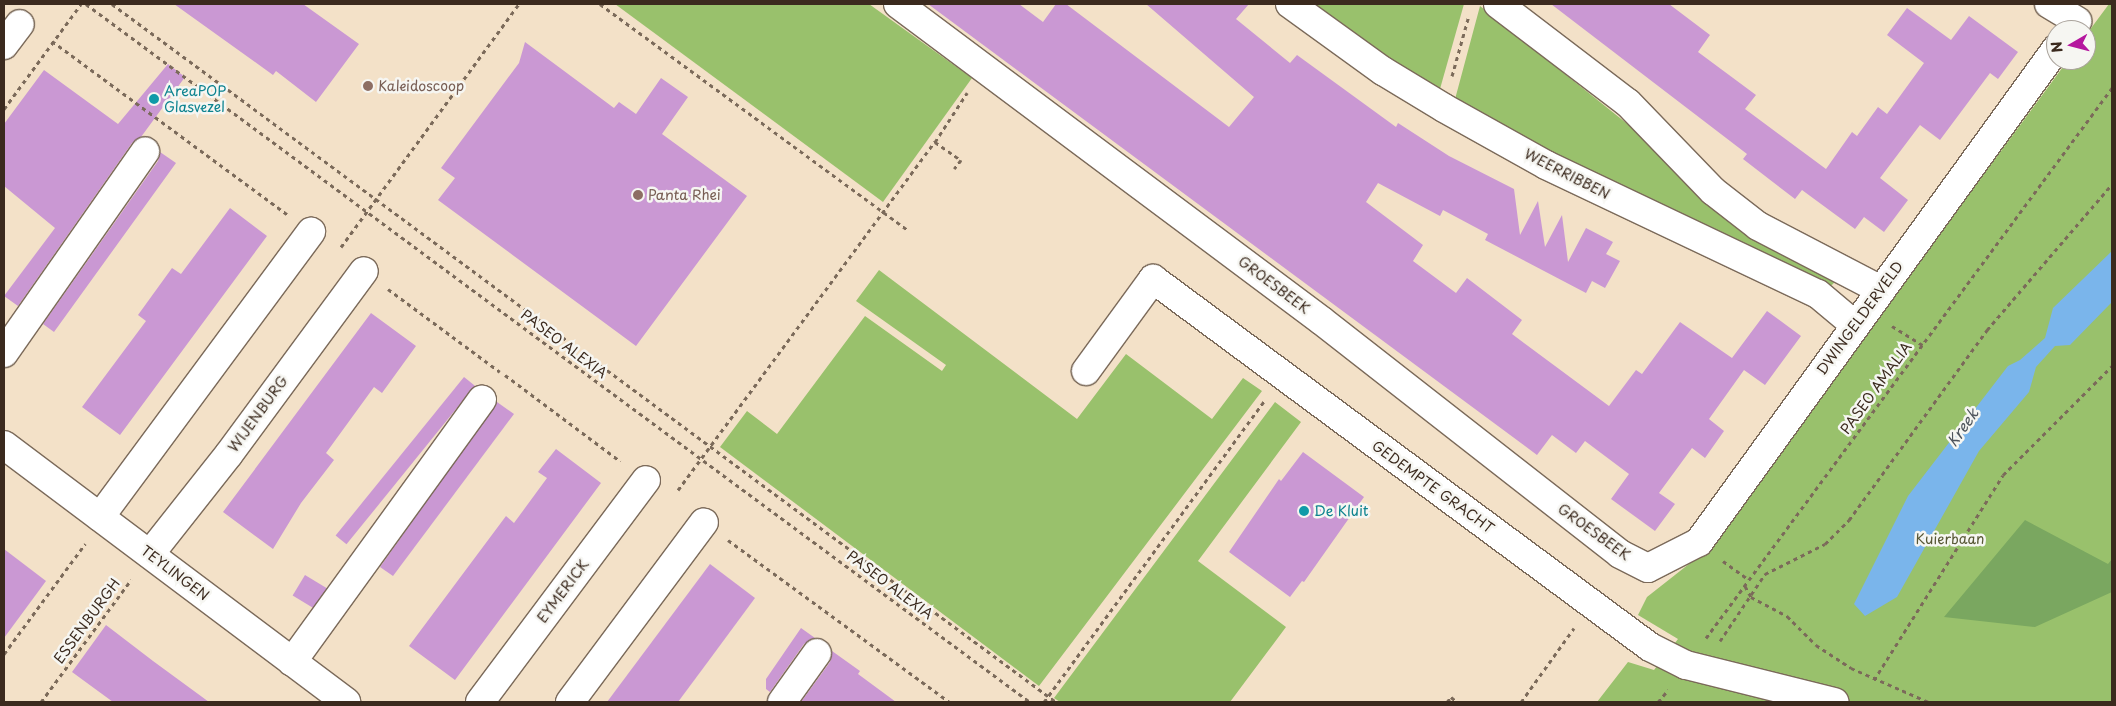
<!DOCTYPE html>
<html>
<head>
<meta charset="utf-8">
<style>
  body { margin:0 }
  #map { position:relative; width:2116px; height:706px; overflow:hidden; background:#f3e1c8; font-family:"Playpen Sans",sans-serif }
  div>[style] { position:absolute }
  .green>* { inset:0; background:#99c16c }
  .forest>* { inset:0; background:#7aa760 }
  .water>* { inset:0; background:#7ab5eb }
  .building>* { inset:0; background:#ca98d3; transform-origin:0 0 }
  .path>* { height:3px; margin-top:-1.5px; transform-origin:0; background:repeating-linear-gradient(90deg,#7b6a5a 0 4px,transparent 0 8px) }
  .roads { filter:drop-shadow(1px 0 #7b6a5a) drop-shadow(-1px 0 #7b6a5a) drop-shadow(0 1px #7b6a5a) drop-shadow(0 -1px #7b6a5a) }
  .minor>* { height:28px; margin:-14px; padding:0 14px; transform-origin:14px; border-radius:14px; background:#fff }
  .dots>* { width:14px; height:14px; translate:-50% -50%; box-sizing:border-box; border:2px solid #f6f6f2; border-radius:50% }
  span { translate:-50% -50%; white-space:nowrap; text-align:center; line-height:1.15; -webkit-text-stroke:5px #f6f6f2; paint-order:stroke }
  .education-label { font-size:14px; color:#785e54 }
  .left { translate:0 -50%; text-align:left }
  .culture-label { font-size:14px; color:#0d838f }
  .street-label { font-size:14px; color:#3b2a1e }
  .park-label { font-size:14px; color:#575735 }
  .water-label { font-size:15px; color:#4e545c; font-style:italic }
  .frame { position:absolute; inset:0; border:5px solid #3b2a1e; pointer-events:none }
  .north { position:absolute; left:2046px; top:20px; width:50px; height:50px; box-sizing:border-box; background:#f6f6f2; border:1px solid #aba49d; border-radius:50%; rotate:262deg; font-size:14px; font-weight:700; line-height:20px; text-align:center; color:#3b2a1e }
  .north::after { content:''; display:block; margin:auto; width:18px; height:22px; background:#b5179e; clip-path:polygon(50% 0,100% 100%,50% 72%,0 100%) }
</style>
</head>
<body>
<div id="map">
  <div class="green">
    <i style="clip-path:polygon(615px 4px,869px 4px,972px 78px,883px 202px)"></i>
    <i style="clip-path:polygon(1303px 4px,1464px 4px,1438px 96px)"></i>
    <i style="clip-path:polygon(2109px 4px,2112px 4px,2112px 702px,1597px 702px,1628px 662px,1654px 670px,1678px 639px,1638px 615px,1647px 597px,1708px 549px,2068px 60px,2086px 60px,2086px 35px)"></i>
    <i style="clip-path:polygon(1480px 6px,1630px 126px,1634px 124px,1835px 281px,1833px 284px,1829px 287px,1757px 259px,1454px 103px)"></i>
    <i style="clip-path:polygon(879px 270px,1077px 419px,1126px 354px,1212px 419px,1243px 378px,1262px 391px,1039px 686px,720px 447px,747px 411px,777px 434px,865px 316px,942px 371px,946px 365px,856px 301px)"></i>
    <i style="clip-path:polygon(1275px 402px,1301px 422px,1198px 561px,1286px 627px,1230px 702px,1060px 702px,1054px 698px)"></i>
  </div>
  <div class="forest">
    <i style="clip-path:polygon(2025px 520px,2108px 564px,2112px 559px,2112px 592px,2035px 627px,1944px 617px)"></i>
  </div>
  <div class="water">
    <i style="clip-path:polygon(2112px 251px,2112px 302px,2070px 345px,2055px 346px,2036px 367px,2029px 392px,1979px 451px,1897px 597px,1865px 616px,1854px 604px,1908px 496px,2008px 366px,2020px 360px,2045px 338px,2053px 308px)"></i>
  </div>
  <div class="building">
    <i style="clip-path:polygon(174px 4px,303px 4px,359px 44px,316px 102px,276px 71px,273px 75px)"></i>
    <i style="clip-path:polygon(928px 4px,1019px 4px,1043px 22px,1056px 4px,1066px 4px,1229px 127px,1254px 97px,1146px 4px,1249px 4px,1236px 19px,1290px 63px,1297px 55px,1396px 127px,1398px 123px,1449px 156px,1514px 189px,1520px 235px,1538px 201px,1545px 247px,1562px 215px,1568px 262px,1586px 228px,1613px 242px,1606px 254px,1620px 261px,1605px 288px,1592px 281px,1586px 293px,1485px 240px,1488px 234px,1443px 210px,1440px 216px,1378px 183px,1366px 202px,1423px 245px,1413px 261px,1456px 293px,1467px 278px,1522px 320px,1512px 334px,1609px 406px,1636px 370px,1642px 374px,1680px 322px,1732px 358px,1767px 311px,1801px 336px,1765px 385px,1744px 370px,1709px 419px,1724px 431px,1705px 458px,1692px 448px,1659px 493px,1675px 504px,1655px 531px,1611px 499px,1629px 474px,1585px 441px,1576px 453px,1552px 435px,1537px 455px)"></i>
    <i style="clip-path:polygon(1551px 4px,1669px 4px,1710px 35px,1698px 52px,1756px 95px,1745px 109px,1826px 169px,1852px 132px,1857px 136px,1878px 107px,1887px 114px,1924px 63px,1887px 35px,1907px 8px,1951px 40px,1969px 16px,2018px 52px,1998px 79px,1990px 73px,1940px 140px,1920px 125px,1880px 178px,1908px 200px,1884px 232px,1864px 217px,1855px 229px,1802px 190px,1795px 199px,1743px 159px,1747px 154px)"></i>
    <i style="clip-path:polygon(525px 42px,614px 108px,619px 102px,636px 114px,661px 78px,688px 97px,662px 134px,747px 196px,636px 346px,438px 200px,455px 178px,441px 168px,519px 63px)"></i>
    <i style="clip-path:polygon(168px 64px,185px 77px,141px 137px,132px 143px,18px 306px,4px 296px,55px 228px,4px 186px,4px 124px,44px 70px,118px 124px)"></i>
    <i style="clip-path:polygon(160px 152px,176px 163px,54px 332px,43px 324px,158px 161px)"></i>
    <i style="clip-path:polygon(230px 208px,267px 236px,120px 435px,82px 407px,146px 321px,138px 315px,172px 268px,181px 274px)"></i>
    <i style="clip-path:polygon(371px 313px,416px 346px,382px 393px,374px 387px,326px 453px,334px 460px,301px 503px,273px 549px,223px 512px)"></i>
    <i style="left:464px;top:377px;width:14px;height:204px;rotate:39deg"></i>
    <i style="clip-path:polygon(497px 402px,514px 414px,393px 576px,380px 567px)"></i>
    <i style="clip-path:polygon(556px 449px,601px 483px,455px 680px,409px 646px,506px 516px,514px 523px,547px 478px,538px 472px)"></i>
    <i style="clip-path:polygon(1303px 452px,1364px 497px,1304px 582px,1302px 581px,1290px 597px,1229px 552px,1279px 479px,1281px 481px)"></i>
    <i style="clip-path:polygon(4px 549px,46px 581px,4px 638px)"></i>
    <i style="clip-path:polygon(710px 564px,755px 598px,707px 663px,678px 702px,607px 702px)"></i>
    <i style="left:305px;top:575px;width:26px;height:24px;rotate:31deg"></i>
    <i style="clip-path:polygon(106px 625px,153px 661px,209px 702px,113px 702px,72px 672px)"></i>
    <i style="clip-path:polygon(801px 628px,815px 638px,804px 644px,770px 692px,766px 689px,766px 679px)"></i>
    <i style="clip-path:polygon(832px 651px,860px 671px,858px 674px,896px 702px,801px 702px,830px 662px)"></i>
  </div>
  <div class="path">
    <i style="left:86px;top:4px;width:1174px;rotate:36.48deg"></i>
    <i style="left:112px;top:4px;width:1174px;rotate:36.48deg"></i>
    <i style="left:600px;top:4px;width:382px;rotate:36.3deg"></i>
    <i style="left:52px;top:41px;width:292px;rotate:36.4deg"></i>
    <i style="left:1452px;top:76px;width:63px;rotate:-74.4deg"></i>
    <i style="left:4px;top:109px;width:130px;rotate:-53.7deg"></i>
    <i style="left:935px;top:142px;width:32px;rotate:35deg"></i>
    <i style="left:961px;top:160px;width:11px;rotate:128deg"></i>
    <i style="left:341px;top:247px;width:301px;rotate:-53.8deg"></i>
    <i style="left:388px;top:289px;width:139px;rotate:36.5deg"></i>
    <i style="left:1892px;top:326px;width:36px;rotate:32deg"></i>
    <i style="left:505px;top:375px;width:144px;rotate:36.8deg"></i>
    <i style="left:678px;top:490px;width:433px;rotate:-53.6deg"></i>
    <i style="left:935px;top:142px;width:59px;rotate:-56.9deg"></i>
    <i style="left:728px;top:540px;width:274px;rotate:36.2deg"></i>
    <i style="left:1723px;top:561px;width:32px;rotate:36deg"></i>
    <i style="left:1745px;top:586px;width:13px;rotate:61deg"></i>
    <i style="left:1751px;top:597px;width:41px;rotate:27.8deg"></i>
    <i style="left:1787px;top:616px;width:41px;rotate:45deg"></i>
    <i style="left:1816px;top:645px;width:42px;rotate:33.3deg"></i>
    <i style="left:1851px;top:668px;width:85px;rotate:23.6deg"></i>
    <i style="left:1706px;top:638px;width:684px;rotate:-53.57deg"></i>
    <i style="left:1720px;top:641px;width:81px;rotate:-56.1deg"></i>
    <i style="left:1765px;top:574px;width:67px;rotate:-26.6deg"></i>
    <i style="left:1825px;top:544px;width:34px;rotate:-45deg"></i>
    <i style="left:1849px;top:520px;width:235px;rotate:-54deg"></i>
    <i style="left:1987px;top:330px;width:192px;rotate:-49.4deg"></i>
    <i style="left:4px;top:654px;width:137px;rotate:-53.6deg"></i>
    <i style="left:1874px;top:680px;width:242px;rotate:-57.8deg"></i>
    <i style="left:2003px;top:475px;width:154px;rotate:-45deg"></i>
    <i style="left:41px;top:702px;width:152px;rotate:-53.6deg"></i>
    <i style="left:1044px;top:702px;width:374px;rotate:-53.8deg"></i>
    <i style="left:1447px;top:702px;width:6px;rotate:-51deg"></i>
    <i style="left:1451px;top:697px;width:8px;rotate:40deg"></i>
    <i style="left:1521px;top:702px;width:91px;rotate:-54.4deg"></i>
    <i style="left:1658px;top:702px;width:16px;rotate:-50deg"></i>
  </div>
  <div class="roads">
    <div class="minor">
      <i style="left:898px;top:4px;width:529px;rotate:36.78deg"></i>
      <i style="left:1322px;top:321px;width:378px;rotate:38deg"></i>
      <i style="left:1620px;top:554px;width:31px;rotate:27deg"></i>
      <i style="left:1648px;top:568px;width:57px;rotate:-27deg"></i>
      <i style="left:1699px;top:542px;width:609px;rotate:-54.09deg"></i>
      <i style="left:1290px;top:4px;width:115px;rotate:35.8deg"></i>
      <i style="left:1383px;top:71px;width:71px;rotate:31.2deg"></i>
      <i style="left:1444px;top:108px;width:117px;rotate:29.2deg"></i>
      <i style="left:1546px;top:165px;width:301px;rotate:25.4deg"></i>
      <i style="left:1818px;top:294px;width:48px;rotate:40deg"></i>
      <i style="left:1498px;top:4px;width:163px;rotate:37.3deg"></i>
      <i style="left:1628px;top:103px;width:122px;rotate:46deg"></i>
      <i style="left:1713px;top:191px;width:57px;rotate:37.9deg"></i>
      <i style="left:1758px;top:226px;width:139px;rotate:27.5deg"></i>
      <i style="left:2049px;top:4px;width:33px;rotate:31deg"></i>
      <i style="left:4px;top:45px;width:26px;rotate:-53deg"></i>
      <i style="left:4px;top:353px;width:246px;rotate:-55deg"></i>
      <i style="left:1086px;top:371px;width:114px;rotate:-53.9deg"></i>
      <i style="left:1153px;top:279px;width:618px;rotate:36.52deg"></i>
      <i style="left:1650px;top:647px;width:40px;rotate:26.6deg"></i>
      <i style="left:1686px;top:665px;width:153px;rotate:14deg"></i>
      <i style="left:4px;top:445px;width:428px;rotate:36.9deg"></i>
      <i style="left:100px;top:517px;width:355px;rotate:-53.5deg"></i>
      <i style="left:150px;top:554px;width:127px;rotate:-51.7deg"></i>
      <i style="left:229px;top:454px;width:227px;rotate:-53.6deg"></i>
      <i style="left:292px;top:662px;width:324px;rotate:-54.1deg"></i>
      <i style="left:480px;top:702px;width:277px;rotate:-53.2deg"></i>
      <i style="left:570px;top:702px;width:224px;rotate:-53.3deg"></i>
      <i style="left:782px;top:702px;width:60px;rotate:-54.5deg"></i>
    </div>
  </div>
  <div class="dots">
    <i style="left:368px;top:86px;background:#8d6e63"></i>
    <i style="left:154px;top:99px;background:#0f9aa8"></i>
    <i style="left:638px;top:195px;background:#8d6e63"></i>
    <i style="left:1304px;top:511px;background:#0f9aa8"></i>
  </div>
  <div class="education-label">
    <span class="left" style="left:378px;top:86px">Kaleidoscoop</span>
    <span class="left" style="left:648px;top:195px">Panta Rhei</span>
  </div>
  <div class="culture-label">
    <span class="left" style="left:164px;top:99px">AreaPOP<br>Glasvezel</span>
    <span class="left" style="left:1314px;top:511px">De Kluit</span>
  </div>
  <div class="street-label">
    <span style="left:1567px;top:174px;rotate:27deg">WEERRIBBEN</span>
    <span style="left:1274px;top:285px;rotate:37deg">GROESBEEK</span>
    <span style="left:1860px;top:318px;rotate:-54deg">DWINGELDERVELD</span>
    <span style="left:564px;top:344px;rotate:37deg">PASEO ALEXIA</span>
    <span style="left:1876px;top:388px;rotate:-54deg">PASEO AMALIA</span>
    <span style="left:258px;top:414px;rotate:-54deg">WIJENBURG</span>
    <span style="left:1433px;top:487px;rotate:36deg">GEDEMPTE GRACHT</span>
    <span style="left:1594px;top:532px;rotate:36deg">GROESBEEK</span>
    <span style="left:175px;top:573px;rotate:37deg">TEYLINGEN</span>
    <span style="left:890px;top:585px;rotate:37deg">PASEO ALEXIA</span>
    <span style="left:563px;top:591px;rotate:-53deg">EYMERICK</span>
    <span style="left:87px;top:621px;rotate:-54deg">ESSENBURGH</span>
  </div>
  <div class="park-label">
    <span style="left:1950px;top:539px">Kuierbaan</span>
  </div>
  <div class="water-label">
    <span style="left:1962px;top:427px;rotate:-55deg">Kreek</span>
  </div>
  <div class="frame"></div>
  <div class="north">N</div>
</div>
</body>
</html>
